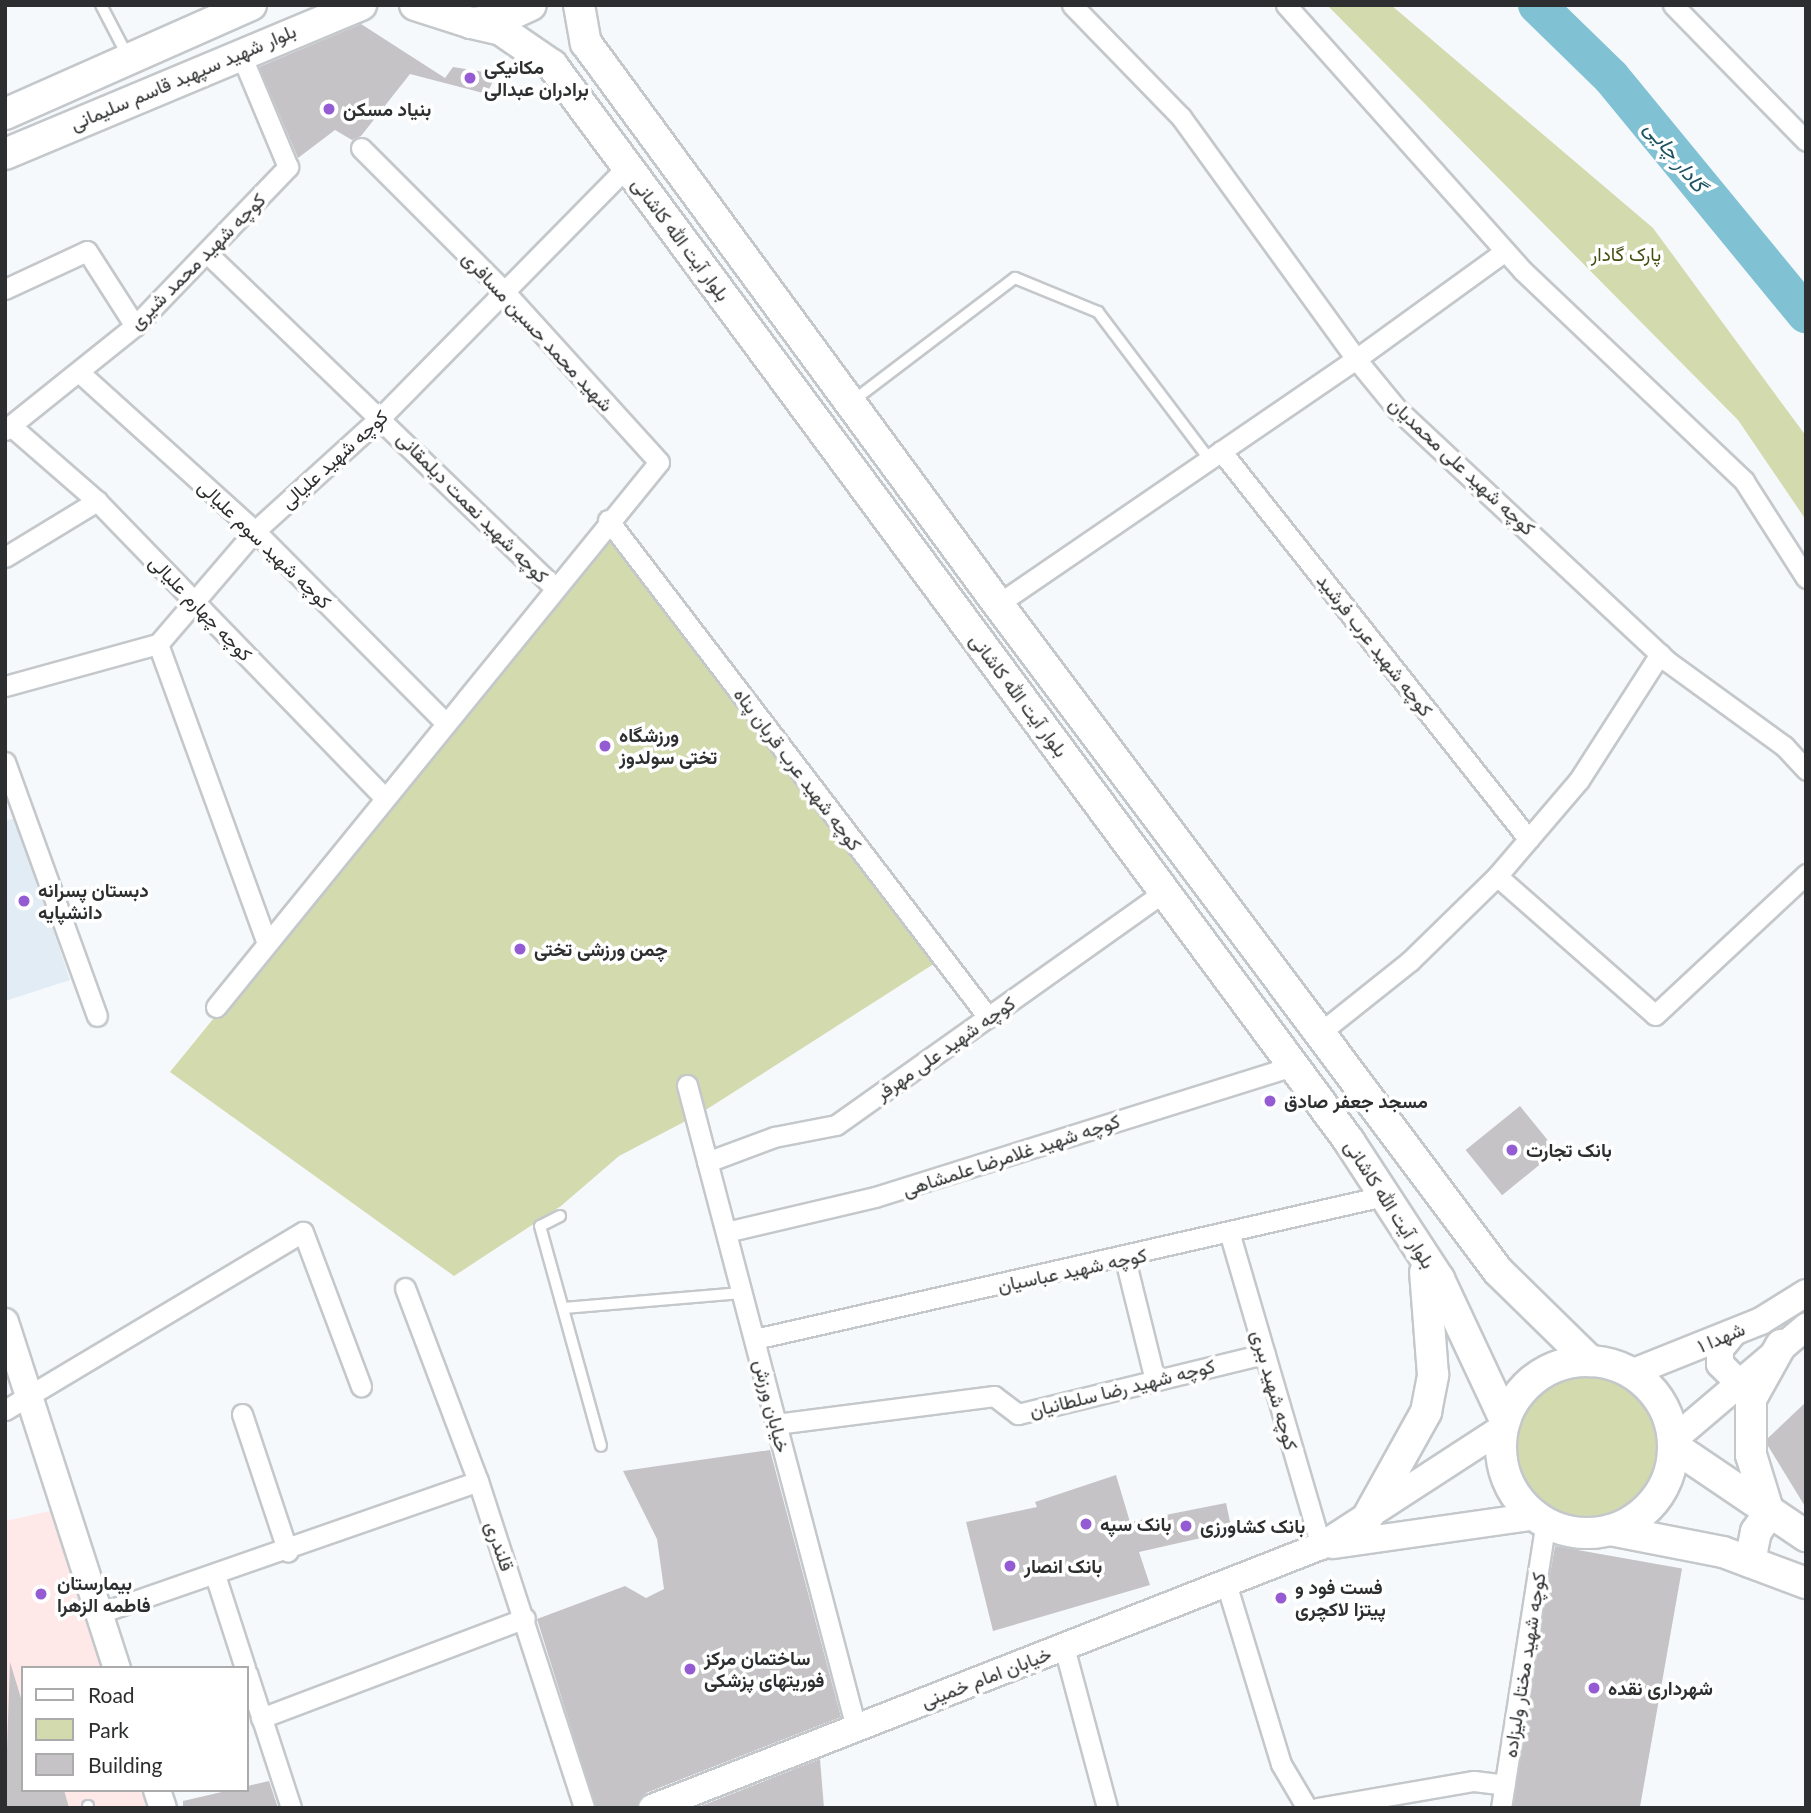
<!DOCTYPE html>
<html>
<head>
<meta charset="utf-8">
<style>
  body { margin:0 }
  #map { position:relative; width:1811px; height:1813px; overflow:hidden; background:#f5f9fc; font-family:Lato,Vazirmatn,sans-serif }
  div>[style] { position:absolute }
  .built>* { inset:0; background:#e2ecf4 }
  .medical>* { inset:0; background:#fee8e8 }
  .green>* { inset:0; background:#d3daae }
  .round { border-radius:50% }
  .river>* { height:38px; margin:-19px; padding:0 19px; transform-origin:19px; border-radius:19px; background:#80c2d4 }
  .building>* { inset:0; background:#c5c3c6; transform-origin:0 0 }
  .roads { filter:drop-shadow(2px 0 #c4c8cb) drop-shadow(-2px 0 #c4c8cb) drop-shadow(0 2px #c4c8cb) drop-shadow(0 -2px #c4c8cb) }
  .service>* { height:10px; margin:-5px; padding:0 5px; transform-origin:5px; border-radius:5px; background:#fff }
  .minor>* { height:19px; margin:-9.5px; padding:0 9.5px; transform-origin:9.5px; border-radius:9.5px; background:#fff }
  .secondary>* { height:26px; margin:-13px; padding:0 13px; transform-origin:13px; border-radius:13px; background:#fff }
  .primary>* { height:30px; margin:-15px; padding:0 15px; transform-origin:15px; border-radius:15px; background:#fff }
  .primary>.ring { margin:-15px; padding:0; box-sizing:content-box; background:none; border:30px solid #fff; border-radius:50% }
  .dots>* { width:19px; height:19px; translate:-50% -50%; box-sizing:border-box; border:4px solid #fff; border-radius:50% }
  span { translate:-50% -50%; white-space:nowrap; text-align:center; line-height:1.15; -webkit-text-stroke:7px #fff; paint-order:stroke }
  .poi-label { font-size:19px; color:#2d2e2f; font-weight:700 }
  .left { translate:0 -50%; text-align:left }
  .street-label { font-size:19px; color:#2d2e2f }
  .park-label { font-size:19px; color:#464d11 }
  .water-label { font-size:21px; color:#1c5461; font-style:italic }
  .frame { position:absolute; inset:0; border:7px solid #2d2e2f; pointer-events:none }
  .legend { position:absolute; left:21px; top:1666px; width:228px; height:126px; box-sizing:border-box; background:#fff; border:2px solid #ababac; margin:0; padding:9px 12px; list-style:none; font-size:21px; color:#2d2e2f }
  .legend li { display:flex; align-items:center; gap:14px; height:35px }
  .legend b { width:35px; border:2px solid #ababac }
</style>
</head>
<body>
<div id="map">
  <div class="built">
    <i style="clip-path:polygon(16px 818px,70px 980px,5px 1001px,5px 821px)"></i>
  </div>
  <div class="medical">
    <i style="clip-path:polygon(50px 1511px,101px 1668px,23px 1668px,23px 1790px,141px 1790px,147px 1808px,5px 1808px,5px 1521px)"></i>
  </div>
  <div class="green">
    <i style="clip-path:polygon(1327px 5px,1391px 5px,1653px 228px,1806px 436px,1806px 520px,1738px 420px)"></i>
    <i style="clip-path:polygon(608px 533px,943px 958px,701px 1113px,619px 1156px,561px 1206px,454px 1276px,170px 1072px)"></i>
    <i class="round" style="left:1515px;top:1377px;width:142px;height:142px"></i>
  </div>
  <div class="river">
    <i style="left:1537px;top:5px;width:103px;rotate:44.2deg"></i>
    <i style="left:1611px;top:77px;width:307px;rotate:50.6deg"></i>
  </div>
  <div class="building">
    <i style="clip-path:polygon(361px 24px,445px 78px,453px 67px,496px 74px,487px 94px,410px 74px,361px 136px,352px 140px,335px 130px,298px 158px,259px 67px)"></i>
    <i style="left:1520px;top:1106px;width:58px;height:70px;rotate:51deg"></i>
    <i style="clip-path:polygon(1806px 1402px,1806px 1508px,1768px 1446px,1768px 1438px)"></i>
    <i style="clip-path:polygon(770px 1450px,841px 1717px,646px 1793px,636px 1808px,596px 1808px,537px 1619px,625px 1586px,646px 1598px,664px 1589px,657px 1539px,623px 1471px)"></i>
    <i style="clip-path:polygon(1116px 1475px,1130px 1522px,1226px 1503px,1232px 1531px,1139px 1552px,1150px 1585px,993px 1631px,966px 1522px,1037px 1507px,1035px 1502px)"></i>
    <i style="left:1555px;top:1546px;width:129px;height:265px;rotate:10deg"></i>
    <i style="clip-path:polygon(10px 1662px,23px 1705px,23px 1790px,64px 1790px,69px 1808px,5px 1808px)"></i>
    <i style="clip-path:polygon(820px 1759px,824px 1808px,696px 1808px)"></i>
    <i style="clip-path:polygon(269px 1781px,278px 1808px,183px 1808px,183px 1801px)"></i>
  </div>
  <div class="roads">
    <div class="service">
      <i style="left:101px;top:5px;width:56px;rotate:62.5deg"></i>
      <i style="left:854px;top:400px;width:202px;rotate:-37.2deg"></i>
      <i style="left:1015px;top:278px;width:90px;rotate:22.3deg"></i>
      <i style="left:1098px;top:312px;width:184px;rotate:52.9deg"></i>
      <i style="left:560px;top:1216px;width:22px;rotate:153deg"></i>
      <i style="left:540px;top:1226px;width:228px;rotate:74.5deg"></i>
      <i style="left:563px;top:1308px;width:180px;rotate:-4.8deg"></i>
      <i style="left:88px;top:1808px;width:2px;rotate:-90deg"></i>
    </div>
    <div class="minor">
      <i style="left:1072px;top:5px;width:156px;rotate:45.8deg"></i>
      <i style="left:1181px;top:117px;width:299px;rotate:54.1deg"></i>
      <i style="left:1356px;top:359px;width:184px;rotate:-35.9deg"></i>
      <i style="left:1286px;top:5px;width:356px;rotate:48.3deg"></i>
      <i style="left:1523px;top:271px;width:305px;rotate:43.5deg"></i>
      <i style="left:1744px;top:481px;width:115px;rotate:57.4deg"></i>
      <i style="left:1673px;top:5px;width:190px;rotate:45.6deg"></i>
      <i style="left:209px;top:255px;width:479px;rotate:43.9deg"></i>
      <i style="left:5px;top:289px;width:90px;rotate:-24.9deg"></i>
      <i style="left:87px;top:251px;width:89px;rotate:57.4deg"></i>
      <i style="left:80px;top:373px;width:236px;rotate:42.1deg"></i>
      <i style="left:255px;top:531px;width:269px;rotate:45.2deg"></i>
      <i style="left:11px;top:426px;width:114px;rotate:41.1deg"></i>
      <i style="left:97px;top:501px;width:412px;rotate:45.9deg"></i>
      <i style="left:5px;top:430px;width:166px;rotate:-38.7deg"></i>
      <i style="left:135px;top:326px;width:221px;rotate:-46.1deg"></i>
      <i style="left:288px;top:167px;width:125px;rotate:-112.7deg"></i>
      <i style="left:1221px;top:451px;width:495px;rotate:51.6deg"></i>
      <i style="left:608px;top:520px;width:626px;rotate:52.6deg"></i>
      <i style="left:5px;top:557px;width:108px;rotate:-31.3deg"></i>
      <i style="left:998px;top:604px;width:434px;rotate:-34.4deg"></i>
      <i style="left:1356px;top:359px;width:65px;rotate:50.6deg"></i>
      <i style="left:1397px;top:409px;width:369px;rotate:43deg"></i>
      <i style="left:1667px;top:661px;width:145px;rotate:36deg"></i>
      <i style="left:1784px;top:746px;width:33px;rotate:47deg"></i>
      <i style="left:158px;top:644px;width:318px;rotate:70deg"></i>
      <i style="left:5px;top:686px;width:159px;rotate:-15.4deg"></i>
      <i style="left:158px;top:644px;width:149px;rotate:-49.4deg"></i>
      <i style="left:255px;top:531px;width:171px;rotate:-42.2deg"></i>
      <i style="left:382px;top:416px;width:349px;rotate:-45.5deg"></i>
      <i style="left:5px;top:762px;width:270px;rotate:70.1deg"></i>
      <i style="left:1497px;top:876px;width:210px;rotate:41.3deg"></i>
      <i style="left:1655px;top:1015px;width:207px;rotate:-43deg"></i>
      <i style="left:216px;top:1007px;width:702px;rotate:-50.89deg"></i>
      <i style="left:659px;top:462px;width:228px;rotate:-132.2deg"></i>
      <i style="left:506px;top:293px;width:205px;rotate:-135deg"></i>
      <i style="left:1321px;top:1032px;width:114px;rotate:-38.6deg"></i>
      <i style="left:1410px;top:961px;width:122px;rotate:-44.3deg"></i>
      <i style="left:1497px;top:876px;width:126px;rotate:-49.5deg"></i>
      <i style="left:1579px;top:780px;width:150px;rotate:-57.3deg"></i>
      <i style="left:687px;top:1085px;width:665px;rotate:75.27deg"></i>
      <i style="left:707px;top:1162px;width:72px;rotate:-20.5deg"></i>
      <i style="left:774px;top:1137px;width:63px;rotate:-11deg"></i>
      <i style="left:836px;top:1125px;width:402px;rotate:-35.4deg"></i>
      <i style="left:726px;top:1232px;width:153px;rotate:-13.2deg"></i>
      <i style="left:875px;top:1197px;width:438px;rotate:-17.4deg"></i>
      <i style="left:1230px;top:1235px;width:324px;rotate:73.7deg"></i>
      <i style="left:1125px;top:1259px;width:125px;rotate:76.1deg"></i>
      <i style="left:405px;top:1288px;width:206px;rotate:69.3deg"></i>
      <i style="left:478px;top:1481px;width:344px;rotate:72deg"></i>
      <i style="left:755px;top:1339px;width:649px;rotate:-12.82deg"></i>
      <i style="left:5px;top:1410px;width:347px;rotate:-30.9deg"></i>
      <i style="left:303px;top:1232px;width:165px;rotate:69.4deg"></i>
      <i style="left:242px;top:1414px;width:145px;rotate:71.6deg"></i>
      <i style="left:776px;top:1424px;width:220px;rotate:-7.3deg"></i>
      <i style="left:994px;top:1396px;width:30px;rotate:37deg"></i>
      <i style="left:1018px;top:1414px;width:254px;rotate:-13.7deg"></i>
      <i style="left:215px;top:1575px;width:98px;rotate:72.1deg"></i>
      <i style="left:1226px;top:1583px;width:189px;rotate:73.1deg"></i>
      <i style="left:1281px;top:1764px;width:51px;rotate:59.4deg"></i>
      <i style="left:100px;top:1613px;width:400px;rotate:-19.2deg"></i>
      <i style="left:1064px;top:1647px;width:167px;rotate:75deg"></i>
      <i style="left:247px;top:1673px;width:142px;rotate:71.9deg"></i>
      <i style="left:261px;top:1718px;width:282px;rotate:-20.7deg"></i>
      <i style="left:1317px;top:1808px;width:159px;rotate:-9.8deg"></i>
      <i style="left:1474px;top:1781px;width:31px;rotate:7deg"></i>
      <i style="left:1501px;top:1808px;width:290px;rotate:-81.1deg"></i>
    </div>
    <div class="secondary">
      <i style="left:5px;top:1322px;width:364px;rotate:72.1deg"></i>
      <i style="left:1733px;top:1333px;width:21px;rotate:129deg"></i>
      <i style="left:1720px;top:1349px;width:15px;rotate:90deg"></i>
      <i style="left:1720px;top:1364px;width:27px;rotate:45deg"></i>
      <i style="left:1631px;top:1373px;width:140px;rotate:-21.8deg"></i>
      <i style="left:1761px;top:1321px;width:53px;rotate:-31.9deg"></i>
      <i style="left:1673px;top:1440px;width:175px;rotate:-40.4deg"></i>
      <i style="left:1333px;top:1545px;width:206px;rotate:-8.1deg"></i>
      <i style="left:157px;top:1790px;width:19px;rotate:72deg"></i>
      <i style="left:652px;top:1808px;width:718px;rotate:-21.39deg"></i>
      <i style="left:1321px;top:1546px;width:217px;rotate:-33deg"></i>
    </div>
    <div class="primary">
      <i style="left:415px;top:5px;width:59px;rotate:17.8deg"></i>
      <i style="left:471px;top:23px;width:28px;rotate:-6deg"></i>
      <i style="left:499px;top:20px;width:35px;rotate:-25deg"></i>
      <i style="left:579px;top:5px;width:39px;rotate:80deg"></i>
      <i style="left:586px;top:43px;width:696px;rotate:53.71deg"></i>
      <i style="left:998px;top:604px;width:834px;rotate:53.14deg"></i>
      <i style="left:1498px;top:1271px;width:129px;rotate:44.4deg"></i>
      <i style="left:471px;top:23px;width:31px;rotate:13deg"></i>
      <i style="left:501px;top:30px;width:62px;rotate:34.5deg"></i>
      <i style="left:552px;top:65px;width:1339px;rotate:53.47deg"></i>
      <i style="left:1349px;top:1141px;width:165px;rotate:56.9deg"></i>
      <i style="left:1439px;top:1279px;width:156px;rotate:64.9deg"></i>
      <i style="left:5px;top:114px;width:269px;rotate:-23.9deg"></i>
      <i style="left:5px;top:154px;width:386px;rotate:-22.7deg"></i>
      <i class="ring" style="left:1501px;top:1361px;width:142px;height:142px"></i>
      <i style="left:1673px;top:1446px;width:161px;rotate:34.1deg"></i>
      <i style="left:1366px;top:1520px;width:124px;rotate:-60.9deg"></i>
      <i style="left:1426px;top:1412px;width:38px;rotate:-79deg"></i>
      <i style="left:1433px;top:1375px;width:103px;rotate:-94.4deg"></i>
      <i style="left:1610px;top:1530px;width:115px;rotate:11deg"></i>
      <i style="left:1723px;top:1552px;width:89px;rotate:20.5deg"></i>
      <i style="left:1750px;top:1562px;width:31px;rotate:-79deg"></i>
      <i style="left:1756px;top:1532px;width:23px;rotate:-56deg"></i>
      <i style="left:1769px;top:1513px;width:61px;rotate:-107.2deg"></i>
      <i style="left:1751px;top:1455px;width:56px;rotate:-90deg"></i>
      <i style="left:1751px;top:1399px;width:62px;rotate:-60.9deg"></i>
    </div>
  </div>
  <div class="dots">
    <i style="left:470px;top:78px;background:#955bd2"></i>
    <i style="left:329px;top:109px;background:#955bd2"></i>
    <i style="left:605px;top:746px;background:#955bd2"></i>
    <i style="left:24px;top:901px;background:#955bd2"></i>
    <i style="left:520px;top:949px;background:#955bd2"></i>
    <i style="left:1270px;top:1101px;background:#955bd2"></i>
    <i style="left:1512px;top:1150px;background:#955bd2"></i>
    <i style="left:1086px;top:1524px;background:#955bd2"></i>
    <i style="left:1186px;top:1526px;background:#955bd2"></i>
    <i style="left:1010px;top:1566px;background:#955bd2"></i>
    <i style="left:41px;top:1594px;background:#955bd2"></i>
    <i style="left:1281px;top:1598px;background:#955bd2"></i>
    <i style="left:690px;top:1669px;background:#955bd2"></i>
    <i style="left:1594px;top:1688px;background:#955bd2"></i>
  </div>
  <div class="poi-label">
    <span class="left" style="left:484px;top:78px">مکانیکی<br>برادران عبدالی</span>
    <span class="left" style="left:343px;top:109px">بنیاد مسکن</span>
    <span class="left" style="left:619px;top:746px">ورزشگاه<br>تختی سولدوز</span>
    <span class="left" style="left:38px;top:901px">دبستان پسرانه<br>دانشپایه</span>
    <span class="left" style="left:534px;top:949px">چمن ورزشی تختی</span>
    <span class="left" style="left:1284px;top:1101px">مسجد جعفر صادق</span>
    <span class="left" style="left:1526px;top:1150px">بانک تجارت</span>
    <span class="left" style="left:1100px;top:1524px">بانک سپه</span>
    <span class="left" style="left:1200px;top:1526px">بانک کشاورزی</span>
    <span class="left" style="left:1024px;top:1566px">بانک انصار</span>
    <span class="left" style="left:57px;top:1594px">بیمارستان<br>فاطمه الزهرا</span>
    <span class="left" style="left:1295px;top:1598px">فست فود و<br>پیتزا لاکچری</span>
    <span class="left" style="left:704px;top:1669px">ساختمان مرکز<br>فوریتهای پزشکی</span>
    <span class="left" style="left:1608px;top:1688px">شهرداری نقده</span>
  </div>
  <div class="street-label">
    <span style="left:183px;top:77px;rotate:-23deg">بلوار شهید سپهبد قاسم سلیمانی</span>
    <span style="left:681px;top:239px;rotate:53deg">بلوار آیت الله کاشانی</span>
    <span style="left:197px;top:261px;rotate:-45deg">کوچه شهید محمد شیری</span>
    <span style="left:538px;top:331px;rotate:47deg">شهید محمد حسین مسافری</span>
    <span style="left:334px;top:459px;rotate:-42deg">کوچه شهید علیالی</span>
    <span style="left:1462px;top:466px;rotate:43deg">کوچه شهید علی محمدیان</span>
    <span style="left:473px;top:507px;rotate:45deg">کوچه شهید نعمت دیلمقانی</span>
    <span style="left:265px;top:544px;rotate:44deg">کوچه شهید سوم علیالی</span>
    <span style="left:201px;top:608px;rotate:46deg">کوچه چهارم علیالی</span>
    <span style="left:1375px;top:645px;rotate:52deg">کوچه شهید عرب فرشید</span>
    <span style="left:1019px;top:695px;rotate:53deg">بلوار آیت الله کاشانی</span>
    <span style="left:798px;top:769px;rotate:53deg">کوچه شهید عرب قربان پناه</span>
    <span style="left:945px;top:1048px;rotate:-35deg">کوچه شهید علی مهرفر</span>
    <span style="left:1011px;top:1155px;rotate:-18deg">کوچه شهید غلامرضا علمشاهی</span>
    <span style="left:1390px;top:1204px;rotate:57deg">بلوار آیت الله کاشانی</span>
    <span style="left:1072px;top:1270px;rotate:-12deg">کوچه شهید عباسیان</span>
    <span style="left:1721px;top:1337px;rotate:-23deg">شهدا ۱</span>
    <span style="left:1122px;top:1388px;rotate:-14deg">کوچه شهید رضا سلطانیان</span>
    <span style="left:1275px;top:1390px;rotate:74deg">کوچه شهید ببری</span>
    <span style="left:772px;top:1406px;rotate:76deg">خیابان ورزش</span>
    <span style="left:500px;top:1546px;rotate:71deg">قلندری</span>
    <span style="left:1524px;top:1665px;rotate:-81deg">کوچه شهید مختار ولیزاده</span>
    <span style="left:986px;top:1677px;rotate:-21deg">خیابان امام خمینی</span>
  </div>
  <div class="park-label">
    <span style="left:1626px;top:254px">پارک گادار</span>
  </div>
  <div class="water-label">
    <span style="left:1676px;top:156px;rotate:51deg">گادار چایی</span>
  </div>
  <div class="frame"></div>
  <ul class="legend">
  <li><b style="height:9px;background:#fff"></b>Road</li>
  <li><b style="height:19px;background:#d3daae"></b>Park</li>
  <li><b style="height:19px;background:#c5c3c6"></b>Building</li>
  </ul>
</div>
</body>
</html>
